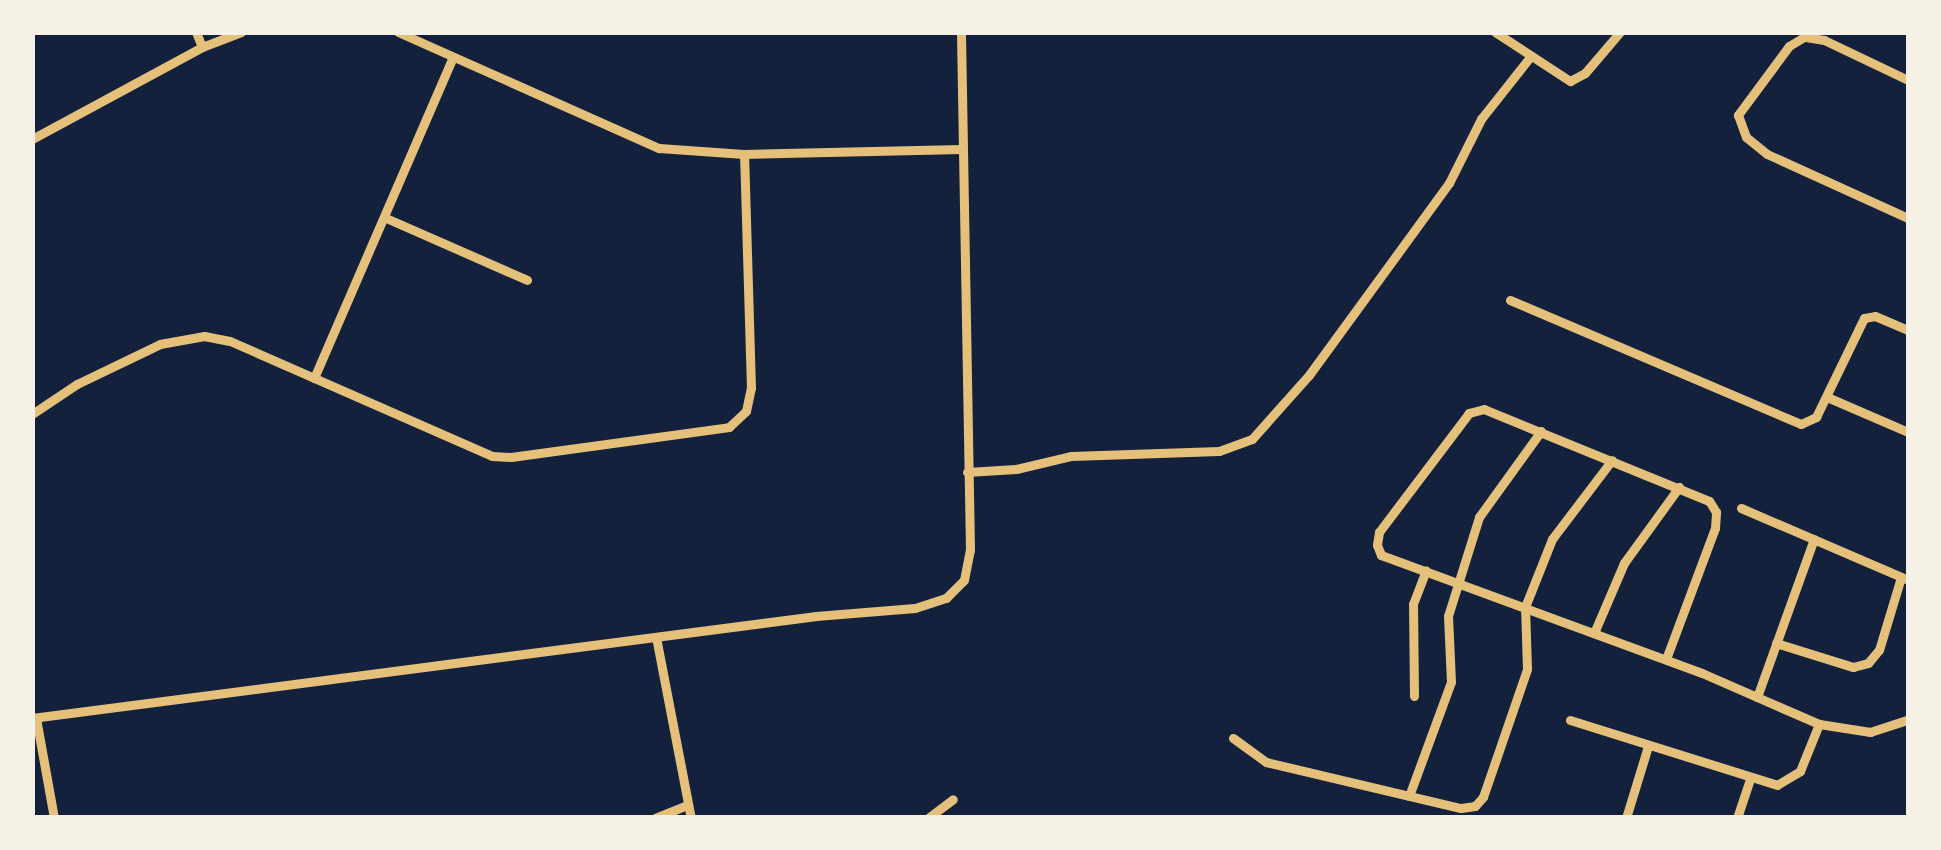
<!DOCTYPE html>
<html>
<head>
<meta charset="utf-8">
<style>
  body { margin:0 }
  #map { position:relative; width:1941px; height:850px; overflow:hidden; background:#14213d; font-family:"Noto Sans",sans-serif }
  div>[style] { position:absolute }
  .minor>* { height:9px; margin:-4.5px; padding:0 4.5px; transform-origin:4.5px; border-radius:4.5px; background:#e5c07b }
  span { translate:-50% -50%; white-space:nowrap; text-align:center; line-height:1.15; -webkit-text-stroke:8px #f6f1e7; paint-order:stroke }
  .frame { position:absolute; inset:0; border:35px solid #f6f1e7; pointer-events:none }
</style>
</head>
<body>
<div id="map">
  <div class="minor">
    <i style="left:196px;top:32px;width:16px;rotate:68deg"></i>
    <i style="left:398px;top:32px;width:286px;rotate:24deg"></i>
    <i style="left:659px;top:148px;width:85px;rotate:4deg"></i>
    <i style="left:744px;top:154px;width:218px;rotate:-1.3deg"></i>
    <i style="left:1495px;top:32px;width:90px;rotate:33.2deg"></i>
    <i style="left:1570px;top:81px;width:17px;rotate:-28deg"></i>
    <i style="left:1585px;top:73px;width:54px;rotate:-49.5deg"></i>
    <i style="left:1908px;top:80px;width:93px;rotate:-154.5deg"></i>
    <i style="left:1824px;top:40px;width:20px;rotate:-171deg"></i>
    <i style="left:1804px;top:37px;width:17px;rotate:149deg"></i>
    <i style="left:1789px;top:46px;width:86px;rotate:126.5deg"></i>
    <i style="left:1738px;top:115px;width:23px;rotate:70deg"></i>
    <i style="left:1746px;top:137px;width:27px;rotate:39deg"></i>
    <i style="left:1767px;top:154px;width:155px;rotate:24.4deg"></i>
    <i style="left:32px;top:139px;width:193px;rotate:-28.4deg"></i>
    <i style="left:202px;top:47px;width:42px;rotate:-21deg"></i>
    <i style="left:386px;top:218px;width:154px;rotate:23.7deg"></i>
    <i style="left:1510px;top:300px;width:316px;rotate:23.1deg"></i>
    <i style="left:1801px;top:424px;width:17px;rotate:-25deg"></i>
    <i style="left:1816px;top:417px;width:110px;rotate:-64.1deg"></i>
    <i style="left:1864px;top:318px;width:11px;rotate:-10deg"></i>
    <i style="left:1875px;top:316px;width:36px;rotate:23deg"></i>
    <i style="left:314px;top:378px;width:348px;rotate:-66.6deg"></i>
    <i style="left:1827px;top:397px;width:88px;rotate:23.4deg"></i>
    <i style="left:32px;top:414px;width:54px;rotate:-33.7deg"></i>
    <i style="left:77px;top:384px;width:92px;rotate:-25.7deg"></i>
    <i style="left:160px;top:344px;width:45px;rotate:-10.3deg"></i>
    <i style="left:204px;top:336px;width:26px;rotate:11deg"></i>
    <i style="left:230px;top:341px;width:286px;rotate:23.7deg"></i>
    <i style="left:492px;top:456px;width:19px;rotate:3deg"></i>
    <i style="left:511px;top:457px;width:220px;rotate:-7.8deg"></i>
    <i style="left:729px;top:427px;width:23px;rotate:-43deg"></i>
    <i style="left:746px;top:411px;width:24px;rotate:-78deg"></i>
    <i style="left:751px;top:388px;width:234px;rotate:-91.7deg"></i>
    <i style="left:967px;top:472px;width:49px;rotate:-3.5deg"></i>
    <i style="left:1016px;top:469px;width:57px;rotate:-13.3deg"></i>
    <i style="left:1071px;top:456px;width:148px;rotate:-1.9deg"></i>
    <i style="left:1219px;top:451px;width:35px;rotate:-20deg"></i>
    <i style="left:1252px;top:439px;width:86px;rotate:-48.3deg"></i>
    <i style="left:1309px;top:375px;width:238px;rotate:-53.9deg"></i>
    <i style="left:1449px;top:183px;width:72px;rotate:-63.4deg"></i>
    <i style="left:1481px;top:119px;width:79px;rotate:-51.7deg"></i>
    <i style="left:1741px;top:508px;width:182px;rotate:23.3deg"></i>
    <i style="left:1594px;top:633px;width:76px;rotate:-66.8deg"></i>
    <i style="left:1624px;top:563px;width:94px;rotate:-54.1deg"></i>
    <i style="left:656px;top:637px;width:184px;rotate:79.1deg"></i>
    <i style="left:1776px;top:643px;width:81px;rotate:17.3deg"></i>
    <i style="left:1853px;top:667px;width:16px;rotate:-15deg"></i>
    <i style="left:1868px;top:663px;width:17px;rotate:-50deg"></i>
    <i style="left:1879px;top:650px;width:76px;rotate:-73.2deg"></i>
    <i style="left:1666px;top:659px;width:140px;rotate:-69.5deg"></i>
    <i style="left:1715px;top:528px;width:16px;rotate:-86deg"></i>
    <i style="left:1716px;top:512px;width:13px;rotate:-122deg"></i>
    <i style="left:1709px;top:501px;width:243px;rotate:-157.8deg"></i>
    <i style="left:1484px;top:409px;width:16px;rotate:165deg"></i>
    <i style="left:1469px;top:413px;width:149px;rotate:127.1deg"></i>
    <i style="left:1379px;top:532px;width:13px;rotate:99deg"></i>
    <i style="left:1377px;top:545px;width:11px;rotate:68deg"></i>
    <i style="left:1381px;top:555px;width:342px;rotate:20.2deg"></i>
    <i style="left:1702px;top:673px;width:128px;rotate:23.6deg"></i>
    <i style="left:1819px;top:724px;width:52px;rotate:8.9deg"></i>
    <i style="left:1870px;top:732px;width:40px;rotate:-18deg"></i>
    <i style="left:1414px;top:696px;width:92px;rotate:-90.6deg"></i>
    <i style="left:1413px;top:604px;width:36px;rotate:-69deg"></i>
    <i style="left:1757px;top:697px;width:168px;rotate:-70.2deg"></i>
    <i style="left:32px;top:718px;width:791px;rotate:-7.41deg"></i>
    <i style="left:816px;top:616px;width:99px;rotate:-4.6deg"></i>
    <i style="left:915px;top:608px;width:33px;rotate:-18deg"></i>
    <i style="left:946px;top:598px;width:25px;rotate:-45deg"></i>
    <i style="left:964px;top:580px;width:31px;rotate:-79deg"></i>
    <i style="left:970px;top:550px;width:518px;rotate:-91deg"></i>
    <i style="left:36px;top:718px;width:102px;rotate:79.8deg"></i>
    <i style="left:1570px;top:720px;width:217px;rotate:17.4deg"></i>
    <i style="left:1777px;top:785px;width:27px;rotate:-31deg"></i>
    <i style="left:1800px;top:771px;width:51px;rotate:-68deg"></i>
    <i style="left:1233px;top:738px;width:41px;rotate:36deg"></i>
    <i style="left:1266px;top:762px;width:200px;rotate:13.3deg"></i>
    <i style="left:1461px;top:808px;width:14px;rotate:-8deg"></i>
    <i style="left:1475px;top:806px;width:12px;rotate:-48deg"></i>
    <i style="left:1483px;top:797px;width:135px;rotate:-71deg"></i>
    <i style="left:1527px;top:669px;width:62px;rotate:-91.8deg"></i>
    <i style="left:1525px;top:607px;width:73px;rotate:-68.3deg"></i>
    <i style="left:1552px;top:539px;width:99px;rotate:-52.8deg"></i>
    <i style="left:1409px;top:796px;width:121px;rotate:-69.8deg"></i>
    <i style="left:1451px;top:682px;width:66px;rotate:-92.6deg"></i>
    <i style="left:1448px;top:616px;width:104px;rotate:-72.6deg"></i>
    <i style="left:1479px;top:517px;width:106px;rotate:-54.2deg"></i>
    <i style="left:655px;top:818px;width:35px;rotate:-22deg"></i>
    <i style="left:928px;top:818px;width:31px;rotate:-37deg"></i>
    <i style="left:1626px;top:818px;width:75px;rotate:-73deg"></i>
    <i style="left:1737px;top:818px;width:41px;rotate:-71.6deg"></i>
  </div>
  <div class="frame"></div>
</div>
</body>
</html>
